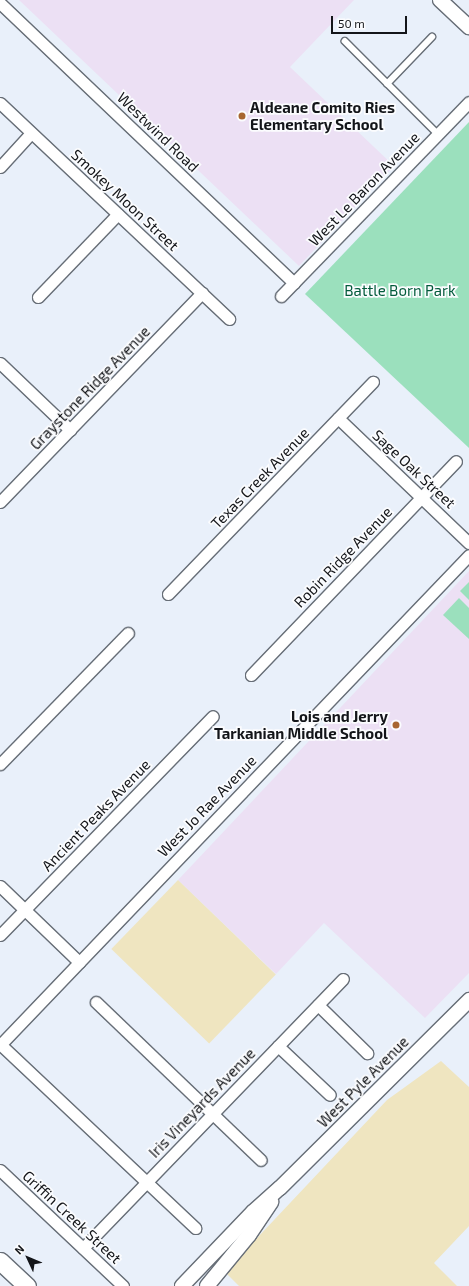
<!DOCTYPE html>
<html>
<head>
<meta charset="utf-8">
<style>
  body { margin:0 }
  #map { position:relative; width:469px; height:1286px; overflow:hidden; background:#e9f0fa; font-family:"Exo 2",sans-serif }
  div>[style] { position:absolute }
  .education>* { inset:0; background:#ece0f4 }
  .green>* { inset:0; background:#9be0bd }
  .sand>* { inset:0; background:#efe5c0; transform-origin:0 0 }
  .roads { filter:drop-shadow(1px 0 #676e77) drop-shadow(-1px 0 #676e77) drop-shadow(0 1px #676e77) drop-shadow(0 -1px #676e77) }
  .service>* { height:5.5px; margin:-2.75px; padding:0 2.75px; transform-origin:2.75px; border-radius:2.75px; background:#fff }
  .minor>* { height:11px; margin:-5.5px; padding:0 5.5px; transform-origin:5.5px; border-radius:5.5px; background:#fff }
  .tertiary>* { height:14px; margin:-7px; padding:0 7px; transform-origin:7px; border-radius:7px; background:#fff }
  .primary>* { height:17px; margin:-8.5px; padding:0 8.5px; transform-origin:8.5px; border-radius:8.5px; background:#fff }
  .dots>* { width:11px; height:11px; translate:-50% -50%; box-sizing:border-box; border:2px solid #fbfcfe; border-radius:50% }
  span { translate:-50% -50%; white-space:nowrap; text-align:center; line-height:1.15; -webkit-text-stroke:3.5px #fbfcfe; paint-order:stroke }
  .poi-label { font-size:15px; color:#131519; font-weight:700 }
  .left { translate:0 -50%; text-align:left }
  .right { translate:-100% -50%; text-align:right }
  .street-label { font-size:15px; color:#131519 }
  .park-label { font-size:15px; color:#035b3c }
  .north { position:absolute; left:8px; top:1238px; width:40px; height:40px; -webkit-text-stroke:3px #fbfcfe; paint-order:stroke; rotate:314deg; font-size:11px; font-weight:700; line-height:16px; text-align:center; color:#131519 }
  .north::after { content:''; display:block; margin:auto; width:14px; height:18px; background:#131519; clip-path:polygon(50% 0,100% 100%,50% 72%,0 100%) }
  .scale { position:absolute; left:331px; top:16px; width:76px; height:18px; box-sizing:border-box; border:2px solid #131519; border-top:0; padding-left:5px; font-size:12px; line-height:14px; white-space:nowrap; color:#131519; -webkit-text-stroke:3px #fbfcfe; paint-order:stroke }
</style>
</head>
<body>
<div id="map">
  <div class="education">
    <i style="clip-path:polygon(19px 0,354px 0,290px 67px,394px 166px,299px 266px)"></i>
    <i style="clip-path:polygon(469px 571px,469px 973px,425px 1018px,324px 923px,276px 974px,178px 880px)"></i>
  </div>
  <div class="green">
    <i style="clip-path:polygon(469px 122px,469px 448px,305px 294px)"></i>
    <i style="clip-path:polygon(469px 582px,469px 600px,460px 591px)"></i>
    <i style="clip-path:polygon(459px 598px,469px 608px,469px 639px,443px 615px)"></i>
  </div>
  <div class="sand">
    <i style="left:178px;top:880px;width:136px;height:96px;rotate:44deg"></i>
    <i style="clip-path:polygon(441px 1061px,469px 1087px,469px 1226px,434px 1263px,457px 1286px,239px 1286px,225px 1272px,387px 1100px)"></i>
  </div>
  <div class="roads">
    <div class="service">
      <i style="left:345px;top:41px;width:132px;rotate:45deg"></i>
      <i style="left:387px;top:84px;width:65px;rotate:-46.2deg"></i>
    </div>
    <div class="minor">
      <i style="left:0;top:3px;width:406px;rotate:43.6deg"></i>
      <i style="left:0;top:103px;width:315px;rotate:43.3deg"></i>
      <i style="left:0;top:167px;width:46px;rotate:-47.6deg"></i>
      <i style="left:281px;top:296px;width:270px;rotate:-45.9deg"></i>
      <i style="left:38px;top:297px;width:115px;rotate:-46.1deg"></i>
      <i style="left:0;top:363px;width:97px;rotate:43.7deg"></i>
      <i style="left:338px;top:418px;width:181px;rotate:43.7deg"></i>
      <i style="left:0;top:502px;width:291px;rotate:-46deg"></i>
      <i style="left:168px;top:594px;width:295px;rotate:-46deg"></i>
      <i style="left:251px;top:675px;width:296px;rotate:-46.2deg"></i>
      <i style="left:0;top:764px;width:183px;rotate:-45.7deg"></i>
      <i style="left:0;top:886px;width:110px;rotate:43.9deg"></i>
      <i style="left:0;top:935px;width:305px;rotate:-45.8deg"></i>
      <i style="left:96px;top:1002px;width:228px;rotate:43.8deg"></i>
      <i style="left:318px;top:1005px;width:69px;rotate:44.4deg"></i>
      <i style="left:0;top:1045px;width:678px;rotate:-46.25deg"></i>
      <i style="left:1px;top:1045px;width:267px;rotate:43.3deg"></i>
      <i style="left:278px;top:1046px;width:71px;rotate:43.3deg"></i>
      <i style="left:0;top:1170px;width:169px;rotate:43.3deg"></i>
      <i style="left:83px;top:1248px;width:374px;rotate:-46deg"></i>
    </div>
    <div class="tertiary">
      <i style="left:440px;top:0;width:40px;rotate:43deg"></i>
      <i style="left:182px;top:1286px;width:103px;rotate:-46.2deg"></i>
      <i style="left:253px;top:1212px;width:36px;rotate:-42deg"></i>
      <i style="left:280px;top:1188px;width:267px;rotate:-44.8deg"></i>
      <i style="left:207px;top:1286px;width:66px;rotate:-50.5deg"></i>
      <i style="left:249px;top:1235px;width:40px;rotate:-56deg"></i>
    </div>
    <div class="primary">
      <i style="left:0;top:1261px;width:37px;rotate:43deg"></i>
    </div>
  </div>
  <div class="dots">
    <i style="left:242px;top:116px;background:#a86731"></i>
    <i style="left:396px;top:725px;background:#a86731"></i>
  </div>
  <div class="poi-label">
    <span class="left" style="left:250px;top:116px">Aldeane Comito Ries<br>Elementary School</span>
    <span class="right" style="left:388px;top:725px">Lois and Jerry<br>Tarkanian Middle School</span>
  </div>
  <div class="street-label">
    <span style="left:158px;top:132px;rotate:44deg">Westwind Road</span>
    <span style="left:364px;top:189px;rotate:-46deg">West Le Baron Avenue</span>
    <span style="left:125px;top:200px;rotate:43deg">Smokey Moon Street</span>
    <span style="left:90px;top:388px;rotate:-46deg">Graystone Ridge Avenue</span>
    <span style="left:414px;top:469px;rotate:43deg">Sage Oak Street</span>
    <span style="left:260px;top:478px;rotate:-46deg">Texas Creek Avenue</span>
    <span style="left:343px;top:557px;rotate:-46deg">Robin Ridge Avenue</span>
    <span style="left:207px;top:806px;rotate:-46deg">West Jo Rae Avenue</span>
    <span style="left:96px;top:815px;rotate:-46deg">Ancient Peaks Avenue</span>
    <span style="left:363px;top:1082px;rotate:-45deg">West Pyle Avenue</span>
    <span style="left:202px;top:1103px;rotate:-46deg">Iris Vineyards Avenue</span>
    <span style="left:72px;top:1217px;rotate:43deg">Griffin Creek Street</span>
  </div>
  <div class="park-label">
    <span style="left:400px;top:291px">Battle Born Park</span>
  </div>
  <div class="north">N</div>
  <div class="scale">50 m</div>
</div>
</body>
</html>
